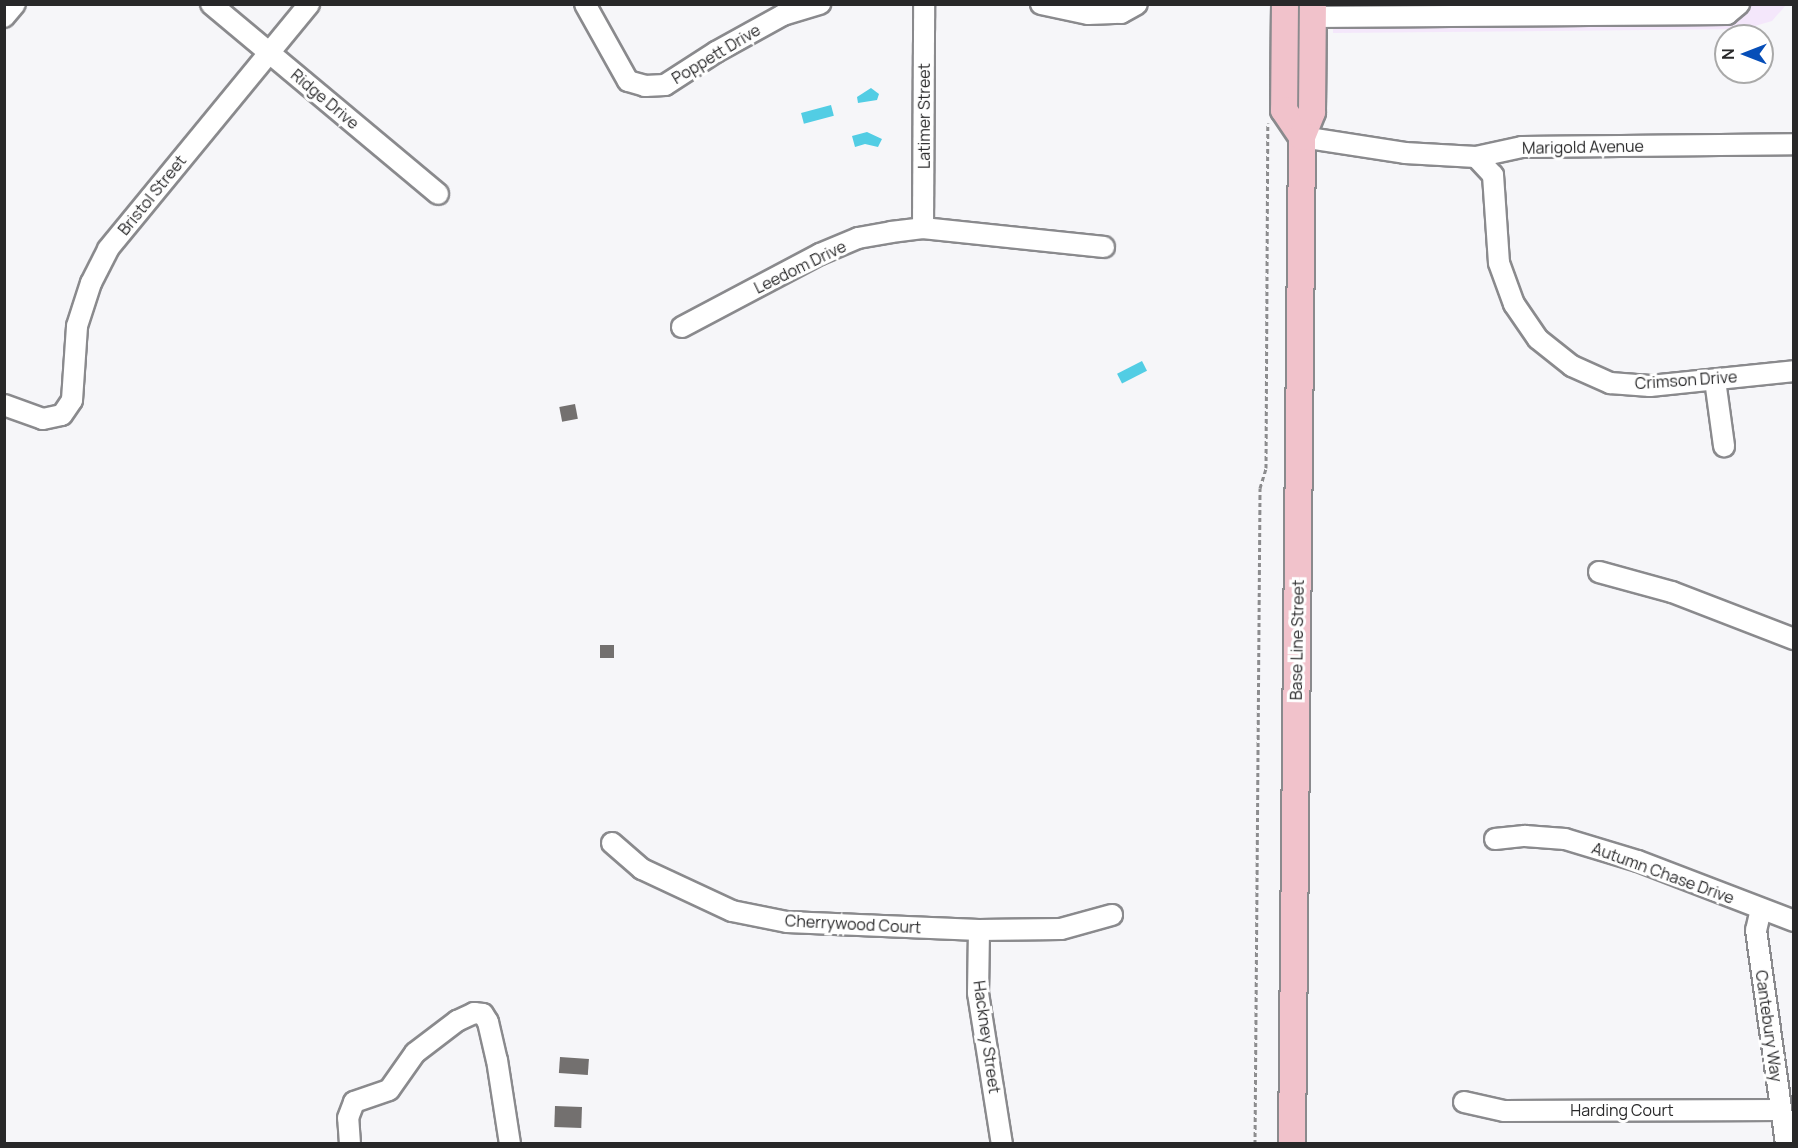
<!DOCTYPE html>
<html>
<head>
<meta charset="utf-8">
<style>
  body { margin:0 }
  #map { position:relative; width:1798px; height:1148px; overflow:hidden; background:#f6f6f9; font-family:Manrope,sans-serif }
  div>[style] { position:absolute }
  .commercial>* { inset:0; background:#f4e7fb }
  .water>* { inset:0; background:#52cde4; transform-origin:0 0 }
  .building>* { inset:0; background:#73706f; transform-origin:0 0 }
  .path>* { height:3px; margin-top:-1.5px; transform-origin:0; background:repeating-linear-gradient(90deg,#8c8c8e 0 4.5px,transparent 0 7.5px) }
  .roads { filter:drop-shadow(2px 0 #8a8a8d) drop-shadow(-2px 0 #8a8a8d) drop-shadow(0 2px #8a8a8d) drop-shadow(0 -2px #8a8a8d) }
  .minor>* { height:20px; margin:-10px; padding:0 10px; transform-origin:10px; border-radius:10px; background:#fff }
  .major>* { height:26px; margin:-13px; padding:0 13px; transform-origin:13px; border-radius:13px; background:#f1c2cb }
  span { translate:-50% -50%; white-space:nowrap; text-align:center; line-height:1.15; -webkit-text-stroke:6px #fff; paint-order:stroke }
  .street-label { font-size:16px; color:#282829 }
  .frame { position:absolute; inset:0; border:6px solid #282829; pointer-events:none }
  .north { position:absolute; left:1714px; top:24px; width:60px; height:60px; box-sizing:border-box; background:#fff; border:2px solid #a9a9a9; border-radius:50%; rotate:270deg; font-size:16px; font-weight:700; line-height:24px; text-align:center; color:#282829 }
  .north::after { content:''; display:block; margin:auto; width:21px; height:27px; background:#064eb8; clip-path:polygon(50% 0,100% 100%,50% 72%,0 100%) }
</style>
</head>
<body>
<div id="map">
  <div class="commercial">
    <i style="clip-path:polygon(1333px 5px,1786px 5px,1772px 21px,1745px 29px,1333px 33px)"></i>
  </div>
  <div class="water">
    <i style="clip-path:polygon(871px 88px,879px 94px,877px 100px,858px 103px,857px 97px)"></i>
    <i style="left:831px;top:105px;width:11px;height:31px;rotate:75deg"></i>
    <i style="clip-path:polygon(867px 132px,882px 139px,878px 147px,865px 144px,855px 147px,852px 136px)"></i>
    <i style="left:1142px;top:361px;width:11px;height:28px;rotate:63deg"></i>
  </div>
  <div class="building">
    <i style="left:575px;top:404px;width:15px;height:16px;rotate:79deg"></i>
    <i style="left:600px;top:645px;width:14px;height:13px"></i>
    <i style="left:560px;top:1057px;width:29px;height:16px;rotate:4deg"></i>
    <i style="left:555px;top:1106px;width:27px;height:21px;rotate:2deg"></i>
  </div>
  <div class="path">
    <i style="left:1255px;top:1144px;width:656px;rotate:-89.56deg"></i>
    <i style="left:1260px;top:488px;width:21px;rotate:-73deg"></i>
    <i style="left:1266px;top:468px;width:345px;rotate:-89.7deg"></i>
  </div>
  <div class="roads">
    <div class="minor">
      <i style="left:211px;top:4px;width:296px;rotate:39.9deg"></i>
      <i style="left:585px;top:4px;width:88px;rotate:60.8deg"></i>
      <i style="left:628px;top:81px;width:18px;rotate:16deg"></i>
      <i style="left:645px;top:86px;width:20px;rotate:-3deg"></i>
      <i style="left:665px;top:85px;width:61px;rotate:-32.9deg"></i>
      <i style="left:716px;top:52px;width:77px;rotate:-28.9deg"></i>
      <i style="left:783px;top:15px;width:39px;rotate:-17deg"></i>
      <i style="left:1041px;top:4px;width:48px;rotate:12deg"></i>
      <i style="left:1088px;top:14px;width:33px;rotate:-2deg"></i>
      <i style="left:1121px;top:13px;width:18px;rotate:-29deg"></i>
      <i style="left:4px;top:17px;width:17px;rotate:-50deg"></i>
      <i style="left:1313px;top:17px;width:414px;rotate:-0.4deg"></i>
      <i style="left:1727px;top:14px;width:16px;rotate:-40deg"></i>
      <i style="left:1302px;top:137px;width:104px;rotate:8.8deg"></i>
      <i style="left:1405px;top:153px;width:71px;rotate:3.2deg"></i>
      <i style="left:1476px;top:157px;width:47px;rotate:-12.3deg"></i>
      <i style="left:1522px;top:147px;width:272px;rotate:-0.6deg"></i>
      <i style="left:1476px;top:157px;width:25px;rotate:47deg"></i>
      <i style="left:1493px;top:175px;width:88px;rotate:86.1deg"></i>
      <i style="left:1499px;top:263px;width:44px;rotate:69.9deg"></i>
      <i style="left:1514px;top:304px;width:42px;rotate:55.6deg"></i>
      <i style="left:1538px;top:339px;width:43px;rotate:38.5deg"></i>
      <i style="left:1572px;top:366px;width:42px;rotate:24.1deg"></i>
      <i style="left:1610px;top:383px;width:40px;rotate:4.3deg"></i>
      <i style="left:1650px;top:386px;width:145px;rotate:-5.9deg"></i>
      <i style="left:923px;top:228px;width:224px;rotate:-89.7deg"></i>
      <i style="left:682px;top:327px;width:156px;rotate:-27.9deg"></i>
      <i style="left:820px;top:254px;width:41px;rotate:-22.8deg"></i>
      <i style="left:858px;top:238px;width:34px;rotate:-10deg"></i>
      <i style="left:891px;top:232px;width:32px;rotate:-7deg"></i>
      <i style="left:923px;top:228px;width:182px;rotate:6deg"></i>
      <i style="left:1715px;top:380px;width:67px;rotate:82.2deg"></i>
      <i style="left:4px;top:405px;width:41px;rotate:19.7deg"></i>
      <i style="left:43px;top:419px;width:19px;rotate:-12deg"></i>
      <i style="left:62px;top:415px;width:18px;rotate:-56deg"></i>
      <i style="left:72px;top:400px;width:74px;rotate:-86.1deg"></i>
      <i style="left:77px;top:326px;width:45px;rotate:-72deg"></i>
      <i style="left:91px;top:283px;width:38px;rotate:-63deg"></i>
      <i style="left:108px;top:249px;width:317px;rotate:-50.6deg"></i>
      <i style="left:1599px;top:572px;width:76px;rotate:15.3deg"></i>
      <i style="left:1672px;top:592px;width:131px;rotate:21.1deg"></i>
      <i style="left:1495px;top:839px;width:30px;rotate:-6deg"></i>
      <i style="left:1525px;top:836px;width:40px;rotate:4.3deg"></i>
      <i style="left:1565px;top:839px;width:76px;rotate:16.8deg"></i>
      <i style="left:1638px;top:861px;width:167px;rotate:21deg"></i>
      <i style="left:612px;top:843px;width:40px;rotate:41deg"></i>
      <i style="left:642px;top:869px;width:99px;rotate:25deg"></i>
      <i style="left:732px;top:911px;width:56px;rotate:11.3deg"></i>
      <i style="left:787px;top:922px;width:192px;rotate:2.4deg"></i>
      <i style="left:979px;top:930px;width:82px;rotate:-0.7deg"></i>
      <i style="left:1061px;top:929px;width:53px;rotate:-15.4deg"></i>
      <i style="left:1761px;top:909px;width:22px;rotate:103deg"></i>
      <i style="left:1756px;top:930px;width:216px;rotate:82deg"></i>
      <i style="left:979px;top:930px;width:63px;rotate:90.9deg"></i>
      <i style="left:978px;top:993px;width:153px;rotate:81deg"></i>
      <i style="left:1464px;top:1102px;width:41px;rotate:12.7deg"></i>
      <i style="left:1504px;top:1111px;width:277px;rotate:-0.2deg"></i>
      <i style="left:350px;top:1144px;width:26px;rotate:-94deg"></i>
      <i style="left:348px;top:1118px;width:17px;rotate:-69deg"></i>
      <i style="left:354px;top:1102px;width:37px;rotate:-19deg"></i>
      <i style="left:389px;top:1090px;width:45px;rotate:-54.9deg"></i>
      <i style="left:415px;top:1053px;width:53px;rotate:-37.3deg"></i>
      <i style="left:457px;top:1021px;width:19px;rotate:-25deg"></i>
      <i style="left:474px;top:1013px;width:9px;rotate:6deg"></i>
      <i style="left:483px;top:1014px;width:9px;rotate:58deg"></i>
      <i style="left:488px;top:1022px;width:39px;rotate:77deg"></i>
      <i style="left:497px;top:1060px;width:85px;rotate:81.2deg"></i>
    </div>
    <div class="major">
      <i style="left:1285px;top:4px;width:106px;rotate:90.5deg"></i>
      <i style="left:1284px;top:110px;width:32px;rotate:56deg"></i>
      <i style="left:1292px;top:1144px;width:1007px;rotate:-89.43deg"></i>
      <i style="left:1302px;top:137px;width:27px;rotate:-68deg"></i>
      <i style="left:1312px;top:112px;width:108px;rotate:-89.5deg"></i>
    </div>
  </div>
  <div class="street-label">
    <span style="left:716px;top:54px;rotate:-31deg">Poppett Drive</span>
    <span style="left:325px;top:99px;rotate:40deg">Ridge Drive</span>
    <span style="left:924px;top:116px;rotate:-90deg">Latimer Street</span>
    <span style="left:1583px;top:147px;rotate:-1deg">Marigold Avenue</span>
    <span style="left:152px;top:195px;rotate:-51deg">Bristol Street</span>
    <span style="left:800px;top:267px;rotate:-26deg">Leedom Drive</span>
    <span style="left:1686px;top:380px;rotate:-4deg">Crimson Drive</span>
    <span style="left:1297px;top:640px;rotate:-89deg">Base Line Street</span>
    <span style="left:1663px;top:873px;rotate:20deg">Autumn Chase Drive</span>
    <span style="left:853px;top:924px;rotate:3deg">Cherrywood Court</span>
    <span style="left:1769px;top:1026px;rotate:82deg">Cantebury Way</span>
    <span style="left:987px;top:1037px;rotate:82deg">Hackney Street</span>
    <span style="left:1622px;top:1110px">Harding Court</span>
  </div>
  <div class="frame"></div>
  <div class="north">N</div>
</div>
</body>
</html>
